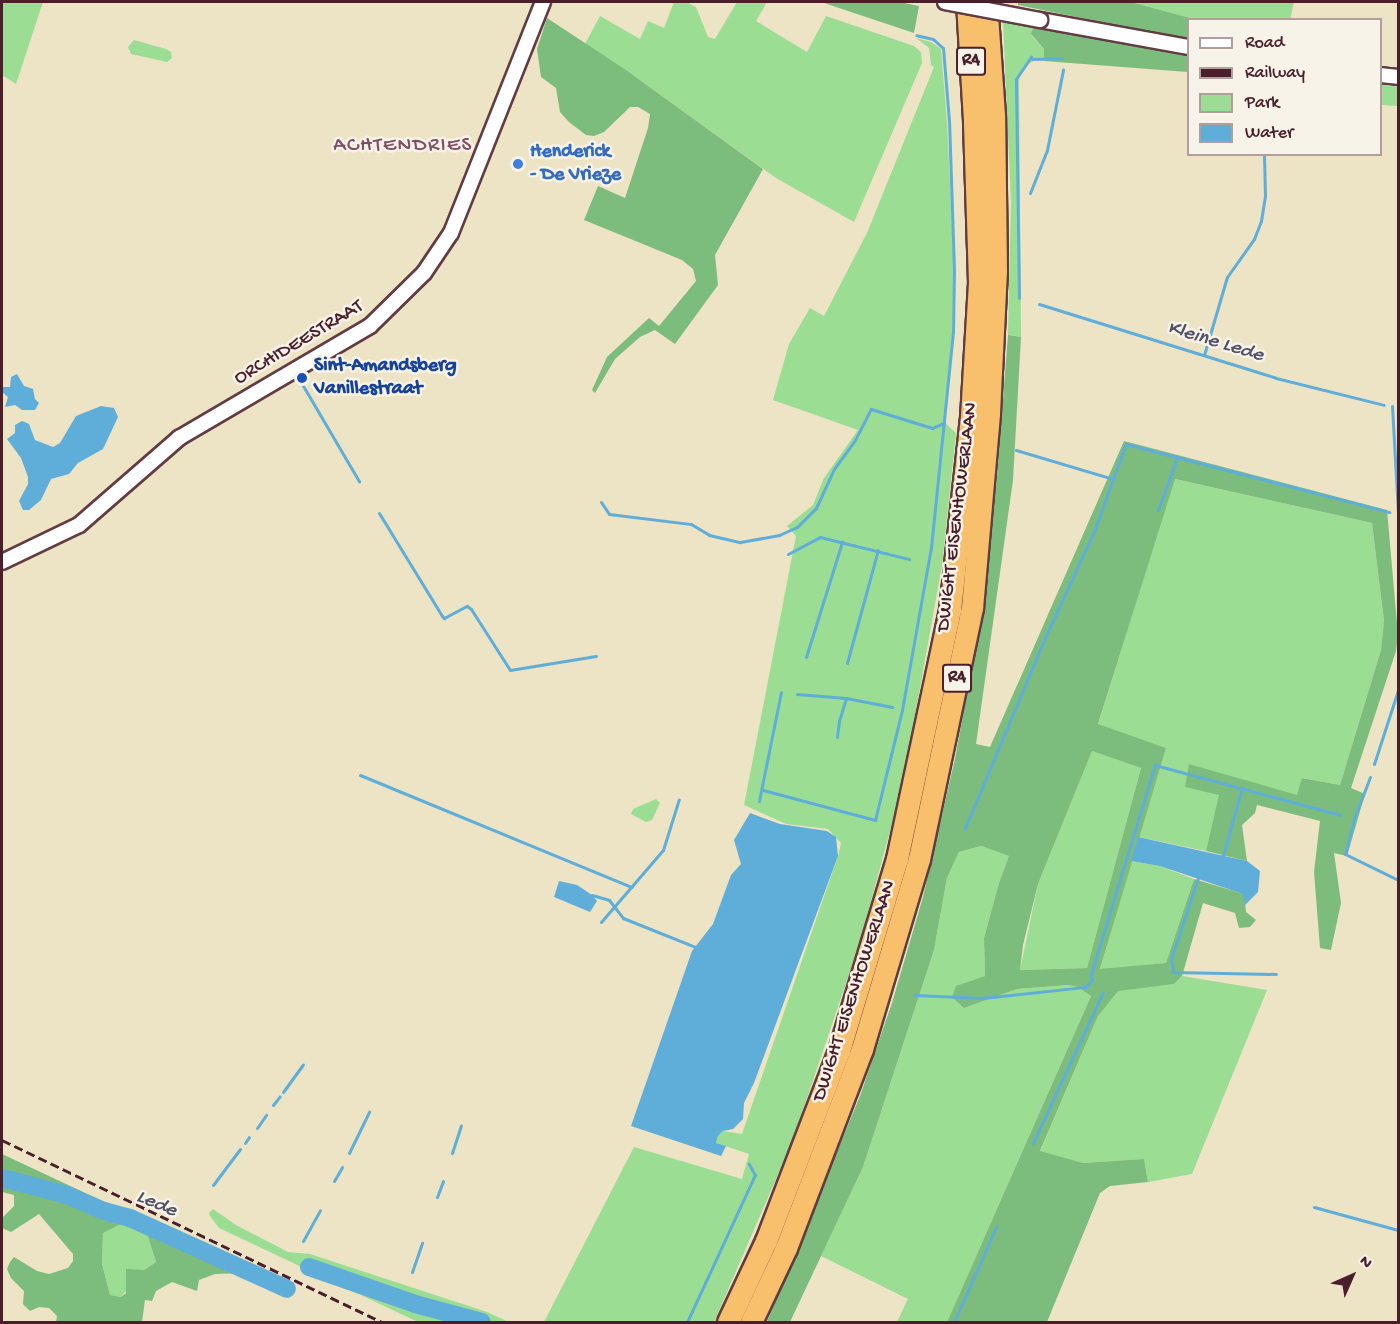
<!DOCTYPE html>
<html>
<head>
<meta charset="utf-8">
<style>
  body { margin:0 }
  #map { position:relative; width:1400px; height:1324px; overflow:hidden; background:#ede3c5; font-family:"Gochi Hand",sans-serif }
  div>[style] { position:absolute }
  .green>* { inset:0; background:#9bdd93 }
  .forest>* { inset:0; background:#7cbc7d }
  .water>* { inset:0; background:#5faed9 }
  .stream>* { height:3px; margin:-1.5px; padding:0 1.5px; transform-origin:1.5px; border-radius:1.5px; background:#5faed9 }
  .river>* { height:18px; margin:-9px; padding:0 9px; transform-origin:9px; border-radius:9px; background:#5faed9 }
  .roads { filter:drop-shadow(2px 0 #623c42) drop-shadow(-2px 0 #623c42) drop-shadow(0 2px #623c42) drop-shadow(0 -2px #623c42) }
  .minor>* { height:14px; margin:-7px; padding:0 7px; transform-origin:7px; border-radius:7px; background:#fff }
  .highway>* { height:21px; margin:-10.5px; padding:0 10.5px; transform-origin:10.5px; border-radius:10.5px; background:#f8bf6c }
  .rail>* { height:3px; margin-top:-1.5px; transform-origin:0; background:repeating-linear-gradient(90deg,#4a1f2b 0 9px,transparent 0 13.5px) }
  .bridges { filter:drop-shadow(2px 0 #623c42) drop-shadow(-2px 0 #623c42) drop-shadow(0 2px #623c42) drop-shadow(0 -2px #623c42) }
  .minor-bridge>* { height:14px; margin:-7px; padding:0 7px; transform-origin:7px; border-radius:7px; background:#fff }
  .dots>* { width:16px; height:16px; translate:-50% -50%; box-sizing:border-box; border:3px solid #f7f3e8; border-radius:50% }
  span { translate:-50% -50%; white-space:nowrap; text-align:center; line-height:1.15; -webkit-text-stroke:5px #f7f3e8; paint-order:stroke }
  .shield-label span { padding:2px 4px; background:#f7f3e8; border:2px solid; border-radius:4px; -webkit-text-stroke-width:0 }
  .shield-label { font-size:18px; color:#4a1f2b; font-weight:700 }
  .shop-label { font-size:20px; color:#366cbe; font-weight:700 }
  .left { translate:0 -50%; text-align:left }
  .street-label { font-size:20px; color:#4a1f2b }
  .transit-label { font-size:20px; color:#164399; font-weight:700 }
  .neighbourhood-label { font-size:21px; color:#804e65; letter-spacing:1.5px }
  .water-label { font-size:21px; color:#515168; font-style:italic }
  .frame { position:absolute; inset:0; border:3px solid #4a1f2b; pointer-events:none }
  .legend { position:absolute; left:1187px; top:18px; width:195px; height:138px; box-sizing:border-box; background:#f7f3e8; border:2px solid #b29e9c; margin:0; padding:8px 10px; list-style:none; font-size:18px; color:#4a1f2b }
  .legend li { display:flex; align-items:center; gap:12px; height:30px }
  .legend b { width:30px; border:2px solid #b29e9c }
  .north { position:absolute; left:1322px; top:1246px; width:60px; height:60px; -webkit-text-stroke:4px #f7f3e8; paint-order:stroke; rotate:45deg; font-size:16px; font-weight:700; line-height:24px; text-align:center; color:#4a1f2b }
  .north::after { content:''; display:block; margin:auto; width:21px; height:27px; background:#4a1f2b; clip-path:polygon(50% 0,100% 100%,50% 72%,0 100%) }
</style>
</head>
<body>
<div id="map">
  <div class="green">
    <i style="clip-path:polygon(2px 2px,43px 2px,16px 84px,2px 75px)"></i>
    <i style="clip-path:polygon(674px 2px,686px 2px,696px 7px,708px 37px,715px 39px,737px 2px,767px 2px,756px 21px,807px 52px,826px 16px,914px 46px,921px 52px,922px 63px,854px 222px,776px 178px,626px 70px,585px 44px,600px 16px,640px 39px,648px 21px,664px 28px)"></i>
    <i style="clip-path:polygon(1131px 2px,1294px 2px,1290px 20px,1194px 19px)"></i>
    <i style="clip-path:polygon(1003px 22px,1033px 28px,1031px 35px,1044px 49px,1044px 61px,1035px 60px,1027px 65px,1020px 73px,1019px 82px,1021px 337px,1008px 335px,1011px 202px)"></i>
    <i style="clip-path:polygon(916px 38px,931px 42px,941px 49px,947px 121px,954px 270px,952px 333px,944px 422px,956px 433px,942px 565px,913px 727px,896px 809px,859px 945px,792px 1142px,714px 1322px,544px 1322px,634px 1147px,742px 1179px,749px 1154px,716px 1143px,718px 1136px,723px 1131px,742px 1134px,838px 856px,841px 843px,828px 829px,786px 824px,744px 805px,796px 536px,787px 526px,813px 505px,824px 478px,858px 430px,773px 400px,789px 344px,810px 308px,824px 316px,867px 233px,934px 67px,931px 65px,929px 48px)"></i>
    <i style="clip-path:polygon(134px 40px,166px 49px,171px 52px,172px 58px,167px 62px,131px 54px,128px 47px)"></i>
    <i style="clip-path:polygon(1380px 83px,1398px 85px,1398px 106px,1381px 105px)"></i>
    <i style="clip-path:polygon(1174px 479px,1372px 523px,1384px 622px,1381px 650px,1340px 785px,1303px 778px,1297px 796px,1189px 764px,1220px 795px,1206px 851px,1138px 837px,1166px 748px,1098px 725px)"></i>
    <i style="clip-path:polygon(1092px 751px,1141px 768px,1087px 968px,1020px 970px,1038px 884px)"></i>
    <i style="clip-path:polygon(656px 799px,660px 803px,652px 820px,646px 822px,631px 814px,633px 809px)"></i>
    <i style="clip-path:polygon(981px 846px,1009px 856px,999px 883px,984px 938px,985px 976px,971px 982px,964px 1008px,1017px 989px,1069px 985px,1078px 987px,1091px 996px,947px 1322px,897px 1322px,908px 1299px,821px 1256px,863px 1167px,934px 950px,947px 878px,959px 852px)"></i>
    <i style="clip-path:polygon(1131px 861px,1160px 866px,1194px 879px,1166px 963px,1100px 970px)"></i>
    <i style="clip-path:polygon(1182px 976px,1267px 990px,1192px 1174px,1148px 1182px,1144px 1159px,1083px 1163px,1040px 1152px,1098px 1016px,1118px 990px,1174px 984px)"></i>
    <i style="clip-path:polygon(213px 1209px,236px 1225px,288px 1252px,310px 1254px,487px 1312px,509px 1322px,418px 1322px,219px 1228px,210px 1216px,209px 1213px)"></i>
    <i style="clip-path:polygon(128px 1220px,145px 1227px,156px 1262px,144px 1270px,121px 1297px,110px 1295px,102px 1264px,103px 1232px)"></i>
  </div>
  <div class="forest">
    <i style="clip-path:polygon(821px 2px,899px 2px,919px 6px,914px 33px)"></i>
    <i style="clip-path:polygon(1018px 2px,1131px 2px,1194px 19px,1188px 20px,1188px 40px,1018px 5px)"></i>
    <i style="clip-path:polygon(547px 18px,626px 70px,763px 169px,715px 255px,718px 285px,675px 344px,655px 330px,640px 337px,615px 359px,595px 393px,592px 390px,607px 357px,649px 318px,659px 326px,696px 281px,693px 269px,682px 260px,584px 220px,598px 186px,625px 198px,648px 128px,650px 114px,638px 107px,630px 107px,604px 132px,594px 136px,586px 135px,569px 122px,560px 112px,556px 88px,541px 77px,537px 49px)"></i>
    <i style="clip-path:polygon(1033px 28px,1188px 54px,1188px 72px,1044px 61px,1044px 49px,1031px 34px)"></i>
    <i style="clip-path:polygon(evenodd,1008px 335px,1021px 337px,1013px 480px,976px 744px,990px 747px,1124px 441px,1387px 510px,1398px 635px,1396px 651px,1351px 788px,1365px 794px,1347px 856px,1334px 853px,1341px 903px,1331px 950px,1320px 948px,1314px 872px,1320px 821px,1257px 805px,1255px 813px,1242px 825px,1247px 861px,1206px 851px,1219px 795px,1185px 787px,1189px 764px,1297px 795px,1302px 778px,1340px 785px,1381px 650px,1384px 621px,1372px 523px,1175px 479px,1098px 724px,1166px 748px,1100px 969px,1166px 963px,1194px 879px,1244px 894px,1246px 912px,1256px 920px,1250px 927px,1239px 928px,1235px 913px,1203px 903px,1182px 976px,1174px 984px,1118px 991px,1098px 1016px,1040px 1151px,1083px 1163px,1144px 1159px,1148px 1182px,1110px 1186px,1100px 1193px,1047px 1322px,947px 1322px,1091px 996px,1078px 987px,1069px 985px,1017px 989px,964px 1008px,952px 997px,956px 986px,985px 976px,984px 938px,999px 883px,1009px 856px,981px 846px,959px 852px,947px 878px,934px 950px,863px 1167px,790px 1322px,767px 1322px,860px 1096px,892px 1003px,923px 897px,955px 759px,976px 644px,997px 477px,1008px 335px,1092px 751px,1141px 768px,1087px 968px,1020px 970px,1023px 945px,1038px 884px,1092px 751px)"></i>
    <i style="clip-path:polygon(evenodd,2px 1154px,128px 1213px,270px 1284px,270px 1286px,244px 1273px,215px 1274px,199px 1280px,197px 1291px,172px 1282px,156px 1291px,152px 1301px,145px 1300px,142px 1322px,56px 1322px,57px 1316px,49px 1308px,39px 1307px,30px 1311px,23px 1304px,24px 1291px,11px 1278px,7px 1269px,10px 1262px,14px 1257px,37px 1271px,49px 1274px,68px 1268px,73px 1261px,73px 1254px,39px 1214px,11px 1232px,2px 1228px,2px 1218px,14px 1206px,14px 1195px,2px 1192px,2px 1154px,128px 1220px,145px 1227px,156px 1262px,144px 1270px,126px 1269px,126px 1293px,121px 1297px,110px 1295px,102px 1264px,103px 1233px,128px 1220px)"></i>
  </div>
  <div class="water">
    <i style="clip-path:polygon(17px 374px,24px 386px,33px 389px,35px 399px,39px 403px,35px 410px,22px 410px,15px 405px,5px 407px,8px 397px,2px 392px,2px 387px,10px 387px,11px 377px)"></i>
    <i style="clip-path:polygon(101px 406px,114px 408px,118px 417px,103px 449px,78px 463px,69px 474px,51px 479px,41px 500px,29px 510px,23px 510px,19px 501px,28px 484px,28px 477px,21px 458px,7px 439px,15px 433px,15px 425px,22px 421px,29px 424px,35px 440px,53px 447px,60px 443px,76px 416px)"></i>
    <i style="clip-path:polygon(750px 813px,780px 824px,827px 831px,836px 837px,838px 856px,754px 1083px,744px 1103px,743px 1119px,733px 1129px,723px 1131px,718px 1136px,716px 1143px,726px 1146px,721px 1156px,631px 1126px,692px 951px,713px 924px,731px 875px,741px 864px,734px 840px)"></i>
    <i style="clip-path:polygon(1138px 837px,1247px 861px,1260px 871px,1258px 892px,1245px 905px,1243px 894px,1160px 866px,1131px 861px)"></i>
    <i style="clip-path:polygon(559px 881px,577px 885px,592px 895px,597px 901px,590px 912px,554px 897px)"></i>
  </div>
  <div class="stream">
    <i style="left:1032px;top:59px;width:30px;rotate:-2deg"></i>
    <i style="left:1030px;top:193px;width:46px;rotate:-68.4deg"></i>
    <i style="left:1047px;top:150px;width:82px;rotate:-78.7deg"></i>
    <i style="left:1019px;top:298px;width:219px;rotate:-90.8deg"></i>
    <i style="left:1016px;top:79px;width:27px;rotate:-56deg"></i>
    <i style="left:1039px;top:304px;width:248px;rotate:17.3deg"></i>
    <i style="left:1276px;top:378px;width:111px;rotate:14deg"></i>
    <i style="left:1204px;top:355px;width:81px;rotate:-73.6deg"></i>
    <i style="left:1227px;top:277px;width:47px;rotate:-54.6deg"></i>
    <i style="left:1254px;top:239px;width:19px;rotate:-69deg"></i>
    <i style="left:1261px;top:221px;width:25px;rotate:-81deg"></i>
    <i style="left:1265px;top:196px;width:42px;rotate:-91.4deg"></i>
    <i style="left:302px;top:384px;width:113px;rotate:59.6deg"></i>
    <i style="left:1392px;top:406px;width:107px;rotate:86.8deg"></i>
    <i style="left:1016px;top:450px;width:101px;rotate:16.6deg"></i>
    <i style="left:1113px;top:479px;width:37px;rotate:-70deg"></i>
    <i style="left:1126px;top:444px;width:272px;rotate:14.5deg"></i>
    <i style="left:601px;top:502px;width:14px;rotate:56deg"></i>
    <i style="left:609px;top:514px;width:83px;rotate:7deg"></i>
    <i style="left:691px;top:524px;width:21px;rotate:31deg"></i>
    <i style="left:709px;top:535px;width:32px;rotate:13deg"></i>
    <i style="left:740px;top:542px;width:40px;rotate:-10deg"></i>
    <i style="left:779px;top:535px;width:20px;rotate:-24deg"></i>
    <i style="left:797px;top:527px;width:27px;rotate:-45deg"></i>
    <i style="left:816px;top:508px;width:43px;rotate:-65.2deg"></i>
    <i style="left:834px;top:469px;width:36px;rotate:-54deg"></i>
    <i style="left:855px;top:440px;width:35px;rotate:-63deg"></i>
    <i style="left:871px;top:409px;width:64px;rotate:17.3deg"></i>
    <i style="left:932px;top:428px;width:13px;rotate:-23deg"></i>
    <i style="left:1158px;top:510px;width:55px;rotate:-69.9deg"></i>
    <i style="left:379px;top:513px;width:121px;rotate:58.5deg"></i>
    <i style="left:442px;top:616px;width:3px;rotate:45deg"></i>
    <i style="left:444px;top:618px;width:26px;rotate:-28deg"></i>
    <i style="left:467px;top:606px;width:5px;rotate:37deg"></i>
    <i style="left:471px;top:609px;width:72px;rotate:57.4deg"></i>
    <i style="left:510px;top:670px;width:87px;rotate:-9.2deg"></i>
    <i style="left:788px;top:554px;width:36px;rotate:-28deg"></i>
    <i style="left:820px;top:537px;width:92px;rotate:13.9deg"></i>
    <i style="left:806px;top:657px;width:121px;rotate:-72.6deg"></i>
    <i style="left:847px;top:663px;width:117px;rotate:-74.7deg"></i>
    <i style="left:797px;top:694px;width:49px;rotate:4.7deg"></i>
    <i style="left:846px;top:698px;width:47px;rotate:11.1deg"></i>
    <i style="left:837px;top:737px;width:16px;rotate:-83deg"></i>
    <i style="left:839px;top:721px;width:24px;rotate:-73deg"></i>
    <i style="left:1374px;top:764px;width:78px;rotate:-72deg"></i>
    <i style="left:360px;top:775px;width:294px;rotate:22.4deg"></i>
    <i style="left:1370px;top:777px;width:45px;rotate:110.9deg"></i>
    <i style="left:1354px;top:819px;width:36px;rotate:104deg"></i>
    <i style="left:1345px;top:854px;width:59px;rotate:26.1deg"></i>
    <i style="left:763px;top:790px;width:116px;rotate:15deg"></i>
    <i style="left:875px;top:820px;width:113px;rotate:-76.2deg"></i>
    <i style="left:902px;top:710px;width:165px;rotate:-79.9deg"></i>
    <i style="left:931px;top:548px;width:216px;rotate:-84.2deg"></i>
    <i style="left:953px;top:333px;width:63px;rotate:-89.1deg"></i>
    <i style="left:954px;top:270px;width:149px;rotate:-91.9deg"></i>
    <i style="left:949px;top:121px;width:73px;rotate:-94.7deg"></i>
    <i style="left:943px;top:48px;width:13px;rotate:-138deg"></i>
    <i style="left:933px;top:39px;width:17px;rotate:-167deg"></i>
    <i style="left:759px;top:801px;width:111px;rotate:-78.6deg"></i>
    <i style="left:965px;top:828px;width:204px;rotate:-67.2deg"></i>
    <i style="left:1044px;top:640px;width:122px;rotate:-65.3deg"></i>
    <i style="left:1095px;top:529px;width:53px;rotate:-70.2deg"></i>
    <i style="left:1222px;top:859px;width:74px;rotate:-74.3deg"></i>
    <i style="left:1198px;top:878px;width:85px;rotate:108.4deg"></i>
    <i style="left:1171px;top:959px;width:13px;rotate:81deg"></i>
    <i style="left:1173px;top:972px;width:103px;rotate:1.1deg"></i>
    <i style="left:592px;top:895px;width:18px;rotate:16deg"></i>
    <i style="left:609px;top:900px;width:23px;rotate:52deg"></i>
    <i style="left:623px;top:918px;width:81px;rotate:21.8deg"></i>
    <i style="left:601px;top:922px;width:95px;rotate:-49.3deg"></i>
    <i style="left:663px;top:850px;width:53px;rotate:-72.6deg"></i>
    <i style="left:915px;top:995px;width:68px;rotate:2.5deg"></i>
    <i style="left:983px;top:998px;width:103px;rotate:-6.2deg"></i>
    <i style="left:1085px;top:987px;width:9px;rotate:-41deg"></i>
    <i style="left:1092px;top:981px;width:7px;rotate:-98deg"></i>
    <i style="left:1091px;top:974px;width:219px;rotate:-73deg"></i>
    <i style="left:1155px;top:765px;width:192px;rotate:15.1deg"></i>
    <i style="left:283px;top:1092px;width:34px;rotate:-54deg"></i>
    <i style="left:273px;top:1105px;width:11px;rotate:-52deg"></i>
    <i style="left:257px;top:1128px;width:16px;rotate:-55deg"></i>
    <i style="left:245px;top:1143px;width:7px;rotate:-56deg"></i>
    <i style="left:1033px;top:1143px;width:166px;rotate:-65.1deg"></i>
    <i style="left:349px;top:1153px;width:46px;rotate:-64deg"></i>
    <i style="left:452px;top:1153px;width:29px;rotate:-72deg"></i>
    <i style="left:334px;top:1181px;width:16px;rotate:-60deg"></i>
    <i style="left:213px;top:1185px;width:45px;rotate:-53.1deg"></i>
    <i style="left:437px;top:1197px;width:17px;rotate:-69deg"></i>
    <i style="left:1314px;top:1207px;width:87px;rotate:15.3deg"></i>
    <i style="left:303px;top:1241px;width:35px;rotate:-61deg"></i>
    <i style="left:412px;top:1272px;width:31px;rotate:-71deg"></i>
    <i style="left:687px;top:1322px;width:162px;rotate:-65.2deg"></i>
    <i style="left:755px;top:1175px;width:13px;rotate:-119deg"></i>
    <i style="left:954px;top:1322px;width:104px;rotate:-66.1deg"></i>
  </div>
  <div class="river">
    <i style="left:2px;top:1178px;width:67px;rotate:14.7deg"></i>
    <i style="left:67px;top:1195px;width:40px;rotate:23.4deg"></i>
    <i style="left:104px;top:1211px;width:27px;rotate:15deg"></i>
    <i style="left:130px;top:1218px;width:172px;rotate:24.3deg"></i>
    <i style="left:309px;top:1267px;width:112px;rotate:19.2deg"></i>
    <i style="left:415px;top:1304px;width:69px;rotate:15deg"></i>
  </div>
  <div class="roads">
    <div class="minor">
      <i style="left:1040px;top:20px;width:150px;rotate:10.3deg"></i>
      <i style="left:1380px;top:75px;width:18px;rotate:6deg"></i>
      <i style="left:2px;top:562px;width:85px;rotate:-25.7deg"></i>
      <i style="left:79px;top:525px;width:133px;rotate:-41deg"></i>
      <i style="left:179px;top:438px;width:221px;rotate:-30.4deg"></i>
      <i style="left:370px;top:326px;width:76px;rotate:-44.5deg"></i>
      <i style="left:424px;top:273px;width:48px;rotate:-56deg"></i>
      <i style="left:451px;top:233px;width:249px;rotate:-68.3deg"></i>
    </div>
    <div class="highway">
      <i style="left:728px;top:1322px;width:89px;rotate:-64.9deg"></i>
      <i style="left:766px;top:1241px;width:204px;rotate:-69deg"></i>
      <i style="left:839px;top:1051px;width:201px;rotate:-73.2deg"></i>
      <i style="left:897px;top:859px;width:255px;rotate:-78deg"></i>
      <i style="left:950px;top:610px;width:194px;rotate:-83.8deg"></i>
      <i style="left:971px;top:417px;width:135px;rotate:-86.6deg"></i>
      <i style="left:979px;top:282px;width:162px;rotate:-91.8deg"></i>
      <i style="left:974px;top:120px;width:118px;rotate:-93.4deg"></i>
      <i style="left:751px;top:1322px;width:82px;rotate:-64.7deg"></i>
      <i style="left:786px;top:1248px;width:213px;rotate:-69.1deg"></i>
      <i style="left:862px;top:1049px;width:198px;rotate:-73.3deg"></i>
      <i style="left:919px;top:859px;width:257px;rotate:-78.1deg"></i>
      <i style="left:972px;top:608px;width:196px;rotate:-85deg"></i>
      <i style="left:989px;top:413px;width:142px;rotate:-87.2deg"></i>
      <i style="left:996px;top:271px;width:156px;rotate:-90.7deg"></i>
      <i style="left:994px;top:115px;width:113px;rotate:-94deg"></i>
    </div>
  </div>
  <div class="rail">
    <i style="left:2px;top:1140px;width:421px;rotate:25.6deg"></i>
  </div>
  <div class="bridges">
    <div class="minor-bridge">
      <i style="left:945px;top:2px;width:97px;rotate:10.7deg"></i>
    </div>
  </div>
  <div class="dots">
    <i style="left:518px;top:164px;background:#3f7fe0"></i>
    <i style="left:302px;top:378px;background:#1a4fb4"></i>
  </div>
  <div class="shield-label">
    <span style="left:971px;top:61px">R4</span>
    <span style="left:957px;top:678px">R4</span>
  </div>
  <div class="shop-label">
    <span class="left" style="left:530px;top:164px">Henderick<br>- De Vrieze</span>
  </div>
  <div class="street-label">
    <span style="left:299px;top:343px;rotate:-31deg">ORCHIDEESTRAAT</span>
    <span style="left:958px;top:517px;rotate:-83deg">DWIGHT EISENHOWERLAAN</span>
    <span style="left:855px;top:991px;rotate:-72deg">DWIGHT EISENHOWERLAAN</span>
  </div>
  <div class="transit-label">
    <span class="left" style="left:314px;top:378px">Sint-Amandsberg<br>Vanillestraat</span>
  </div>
  <div class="neighbourhood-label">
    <span style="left:403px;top:147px">ACHTENDRIES</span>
  </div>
  <div class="water-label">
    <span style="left:1215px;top:343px;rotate:17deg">Kleine Lede</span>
    <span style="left:156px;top:1205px;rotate:23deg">Lede</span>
  </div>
  <div class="frame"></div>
  <ul class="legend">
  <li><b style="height:8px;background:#fff"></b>Road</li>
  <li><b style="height:8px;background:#4a1f2b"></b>Railway</li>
  <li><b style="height:16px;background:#9bdd93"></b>Park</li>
  <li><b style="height:16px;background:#5faed9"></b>Water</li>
  </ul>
  <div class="north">N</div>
</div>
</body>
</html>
